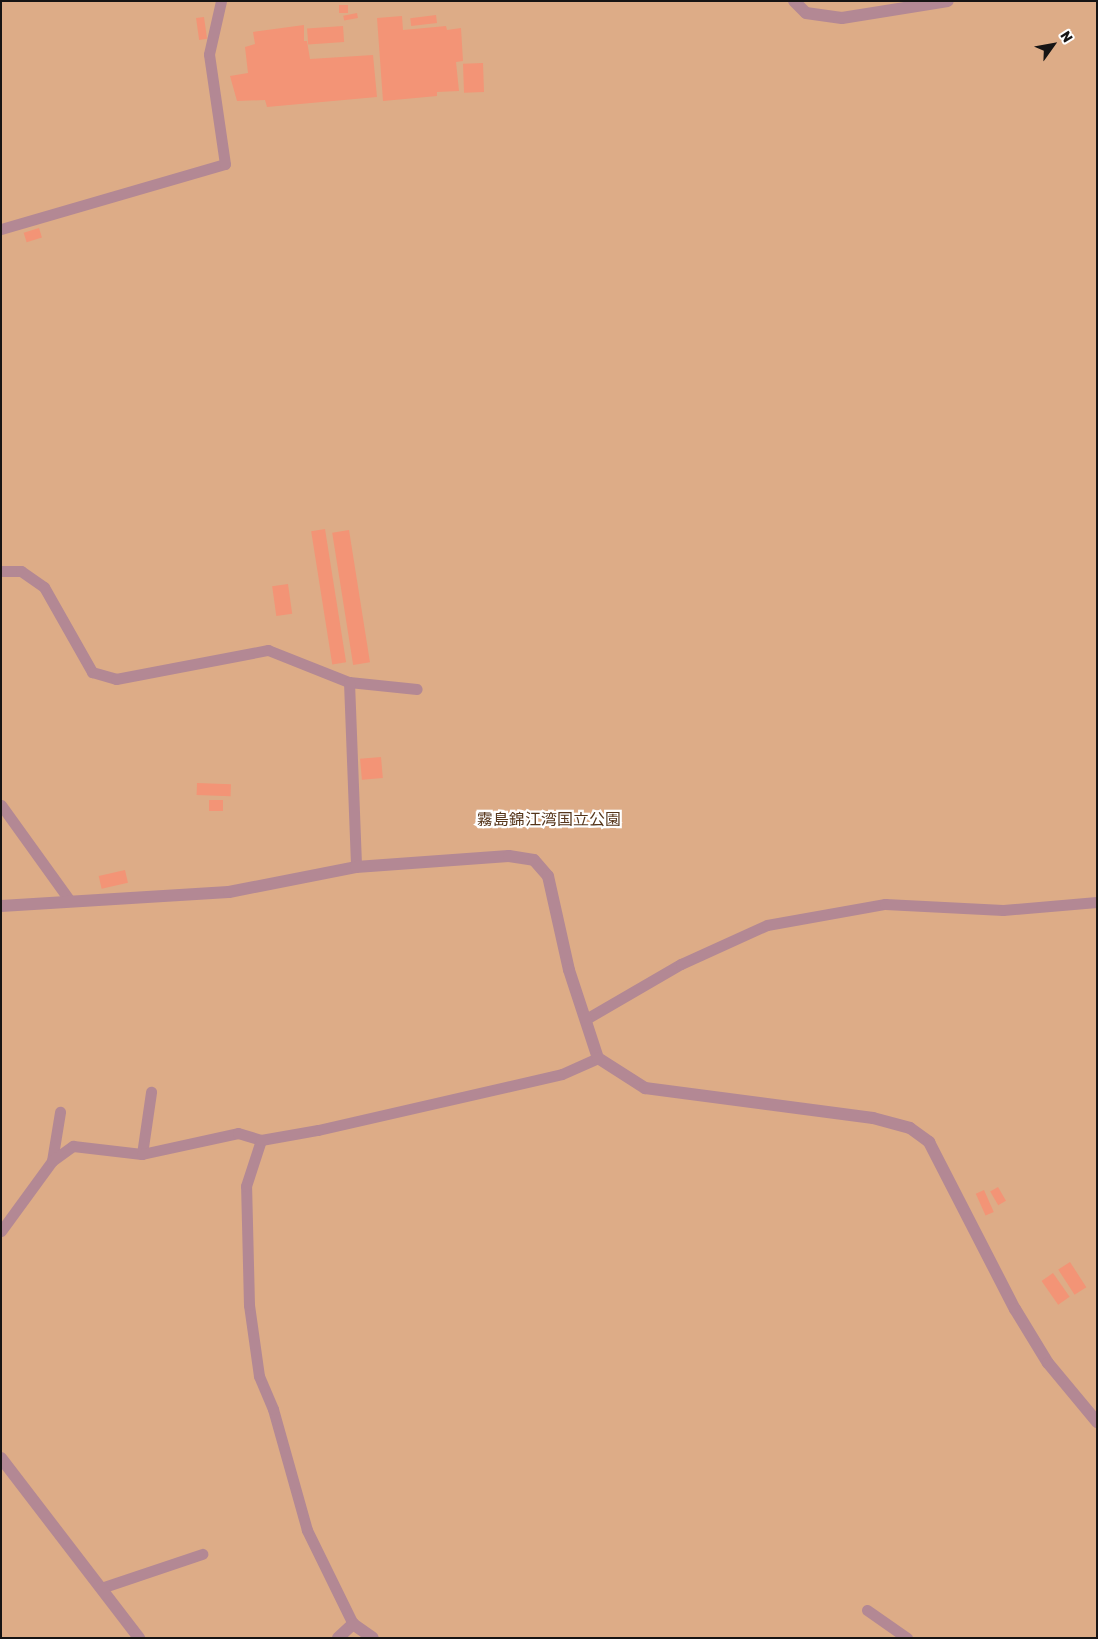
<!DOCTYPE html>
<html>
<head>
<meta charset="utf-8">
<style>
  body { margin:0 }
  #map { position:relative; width:1098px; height:1639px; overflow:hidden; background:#e8e1e1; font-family:Rubik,"Noto Sans JP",sans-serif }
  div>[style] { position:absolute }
  .green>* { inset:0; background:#ddac87; transform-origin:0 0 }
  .building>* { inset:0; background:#f39476; transform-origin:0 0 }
  .lane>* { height:11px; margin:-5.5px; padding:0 5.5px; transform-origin:5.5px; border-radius:5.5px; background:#b38894 }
  .street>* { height:12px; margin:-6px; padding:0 6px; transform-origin:6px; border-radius:6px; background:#b38894 }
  span { translate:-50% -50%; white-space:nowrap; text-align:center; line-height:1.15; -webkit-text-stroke:4.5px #fff; paint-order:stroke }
  .park-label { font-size:16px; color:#55351a }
  .frame { position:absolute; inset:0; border:2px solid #161414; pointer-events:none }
  .north { position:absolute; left:1028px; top:20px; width:50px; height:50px; -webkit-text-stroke:4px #fff; paint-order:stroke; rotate:58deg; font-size:14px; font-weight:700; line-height:20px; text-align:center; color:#161414 }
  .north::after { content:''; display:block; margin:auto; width:18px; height:22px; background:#161414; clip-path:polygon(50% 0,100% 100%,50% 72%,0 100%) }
</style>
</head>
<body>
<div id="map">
  <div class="green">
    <i style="left:1px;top:1px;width:1096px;height:1637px"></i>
  </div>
  <div class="building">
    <i style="left:348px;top:5px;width:8px;height:9px;rotate:90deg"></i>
    <i style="left:357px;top:13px;width:5px;height:14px;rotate:79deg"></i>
    <i style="left:436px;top:15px;width:8px;height:26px;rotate:83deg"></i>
    <i style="clip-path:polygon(402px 16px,403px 30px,446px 26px,447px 30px,461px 28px,463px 61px,456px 62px,459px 91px,437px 92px,437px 96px,383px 101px,377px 18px)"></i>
    <i style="left:204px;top:17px;width:22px;height:8px;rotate:82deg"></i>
    <i style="clip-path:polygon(304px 25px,304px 41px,307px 41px,310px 59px,373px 55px,377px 97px,267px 107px,265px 100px,237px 101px,230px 76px,248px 73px,245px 47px,255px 44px,253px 32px)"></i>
    <i style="left:343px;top:26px;width:16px;height:36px;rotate:86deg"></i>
    <i style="left:483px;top:63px;width:29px;height:20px;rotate:88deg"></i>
    <i style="left:39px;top:228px;width:10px;height:16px;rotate:73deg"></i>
    <i style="left:325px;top:529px;width:135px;height:14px;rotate:81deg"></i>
    <i style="left:349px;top:530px;width:134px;height:17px;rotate:81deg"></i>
    <i style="left:288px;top:584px;width:30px;height:16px;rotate:82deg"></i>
    <i style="left:381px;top:757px;width:21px;height:21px;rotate:85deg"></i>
    <i style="left:197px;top:783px;width:34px;height:12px;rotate:2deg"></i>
    <i style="left:209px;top:800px;width:14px;height:11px"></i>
    <i style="left:125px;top:870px;width:13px;height:27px;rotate:77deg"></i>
    <i style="left:998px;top:1187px;width:16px;height:9px;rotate:60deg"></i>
    <i style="left:984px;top:1190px;width:24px;height:9px;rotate:66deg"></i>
    <i style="left:1070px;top:1262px;width:30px;height:14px;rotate:57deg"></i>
    <i style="left:1053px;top:1273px;width:29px;height:14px;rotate:55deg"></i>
  </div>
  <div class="lane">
    <i style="left:1px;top:229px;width:233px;rotate:-16.2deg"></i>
    <i style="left:225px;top:164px;width:111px;rotate:-98.3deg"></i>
    <i style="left:209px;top:54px;width:54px;rotate:-77.2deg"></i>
    <i style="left:1px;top:571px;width:20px"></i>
    <i style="left:21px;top:571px;width:28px;rotate:35deg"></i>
    <i style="left:44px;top:587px;width:98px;rotate:60.5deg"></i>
    <i style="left:92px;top:672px;width:25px;rotate:16deg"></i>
    <i style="left:116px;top:679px;width:155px;rotate:-10.8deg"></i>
    <i style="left:268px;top:650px;width:87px;rotate:21.6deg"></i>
    <i style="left:349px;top:682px;width:68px;rotate:5.9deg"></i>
    <i style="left:349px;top:682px;width:185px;rotate:87.8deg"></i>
    <i style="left:1px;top:805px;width:118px;rotate:54.3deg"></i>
    <i style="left:586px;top:1019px;width:110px;rotate:-30.1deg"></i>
    <i style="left:681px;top:964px;width:94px;rotate:-24.4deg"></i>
    <i style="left:767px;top:925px;width:120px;rotate:-10.1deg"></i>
    <i style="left:885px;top:904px;width:118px;rotate:2.9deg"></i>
    <i style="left:1003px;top:910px;width:94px;rotate:-4.9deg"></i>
    <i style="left:142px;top:1154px;width:63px;rotate:-81.7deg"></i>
    <i style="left:52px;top:1161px;width:50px;rotate:-80.7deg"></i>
    <i style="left:1px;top:1231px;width:87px;rotate:-53.9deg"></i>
    <i style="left:52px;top:1161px;width:26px;rotate:-36deg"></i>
    <i style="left:73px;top:1146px;width:69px;rotate:6.6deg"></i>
    <i style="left:142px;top:1154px;width:98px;rotate:-12.3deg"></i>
    <i style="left:238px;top:1133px;width:24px;rotate:17deg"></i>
    <i style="left:101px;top:1588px;width:107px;rotate:-18.6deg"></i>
    <i style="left:867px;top:1610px;width:49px;rotate:35deg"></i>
    <i style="left:353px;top:1624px;width:105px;rotate:-116.1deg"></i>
    <i style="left:307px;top:1530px;width:126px;rotate:-105.7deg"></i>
    <i style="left:273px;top:1409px;width:36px;rotate:-113deg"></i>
    <i style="left:259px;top:1376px;width:72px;rotate:-98deg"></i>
    <i style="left:249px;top:1305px;width:119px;rotate:-91.4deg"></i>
    <i style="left:246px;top:1186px;width:48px;rotate:-71.9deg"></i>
    <i style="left:261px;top:1140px;width:58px;rotate:-10deg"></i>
    <i style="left:318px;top:1130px;width:250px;rotate:-12.9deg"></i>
    <i style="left:562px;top:1074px;width:39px;rotate:-24deg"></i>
  </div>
  <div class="street">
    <i style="left:794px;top:1px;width:17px;rotate:45deg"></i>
    <i style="left:806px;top:13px;width:36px;rotate:8deg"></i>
    <i style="left:842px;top:18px;width:107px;rotate:-9.1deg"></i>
    <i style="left:1px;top:906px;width:228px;rotate:-3.5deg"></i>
    <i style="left:229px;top:892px;width:129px;rotate:-11.1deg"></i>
    <i style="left:356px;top:867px;width:153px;rotate:-4.1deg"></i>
    <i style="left:509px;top:856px;width:25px;rotate:9deg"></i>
    <i style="left:534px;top:860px;width:21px;rotate:49deg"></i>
    <i style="left:548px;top:876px;width:96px;rotate:77.4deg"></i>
    <i style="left:569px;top:970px;width:93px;rotate:71.8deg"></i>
    <i style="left:598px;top:1058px;width:56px;rotate:32.6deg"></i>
    <i style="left:645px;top:1088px;width:230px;rotate:7.5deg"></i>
    <i style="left:873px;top:1118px;width:38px;rotate:15deg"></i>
    <i style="left:910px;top:1128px;width:24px;rotate:36deg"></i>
    <i style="left:929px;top:1142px;width:188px;rotate:62.8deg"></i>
    <i style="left:1015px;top:1309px;width:63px;rotate:58.6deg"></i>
    <i style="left:1048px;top:1363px;width:77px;rotate:50.3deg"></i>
    <i style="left:1px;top:1458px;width:227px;rotate:52.5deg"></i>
    <i style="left:338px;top:1638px;width:21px;rotate:-43deg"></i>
    <i style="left:353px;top:1624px;width:24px;rotate:35deg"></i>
  </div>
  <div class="park-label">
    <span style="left:549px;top:820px">霧島錦江湾国立公園</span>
  </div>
  <div class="frame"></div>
  <div class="north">N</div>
</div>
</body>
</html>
